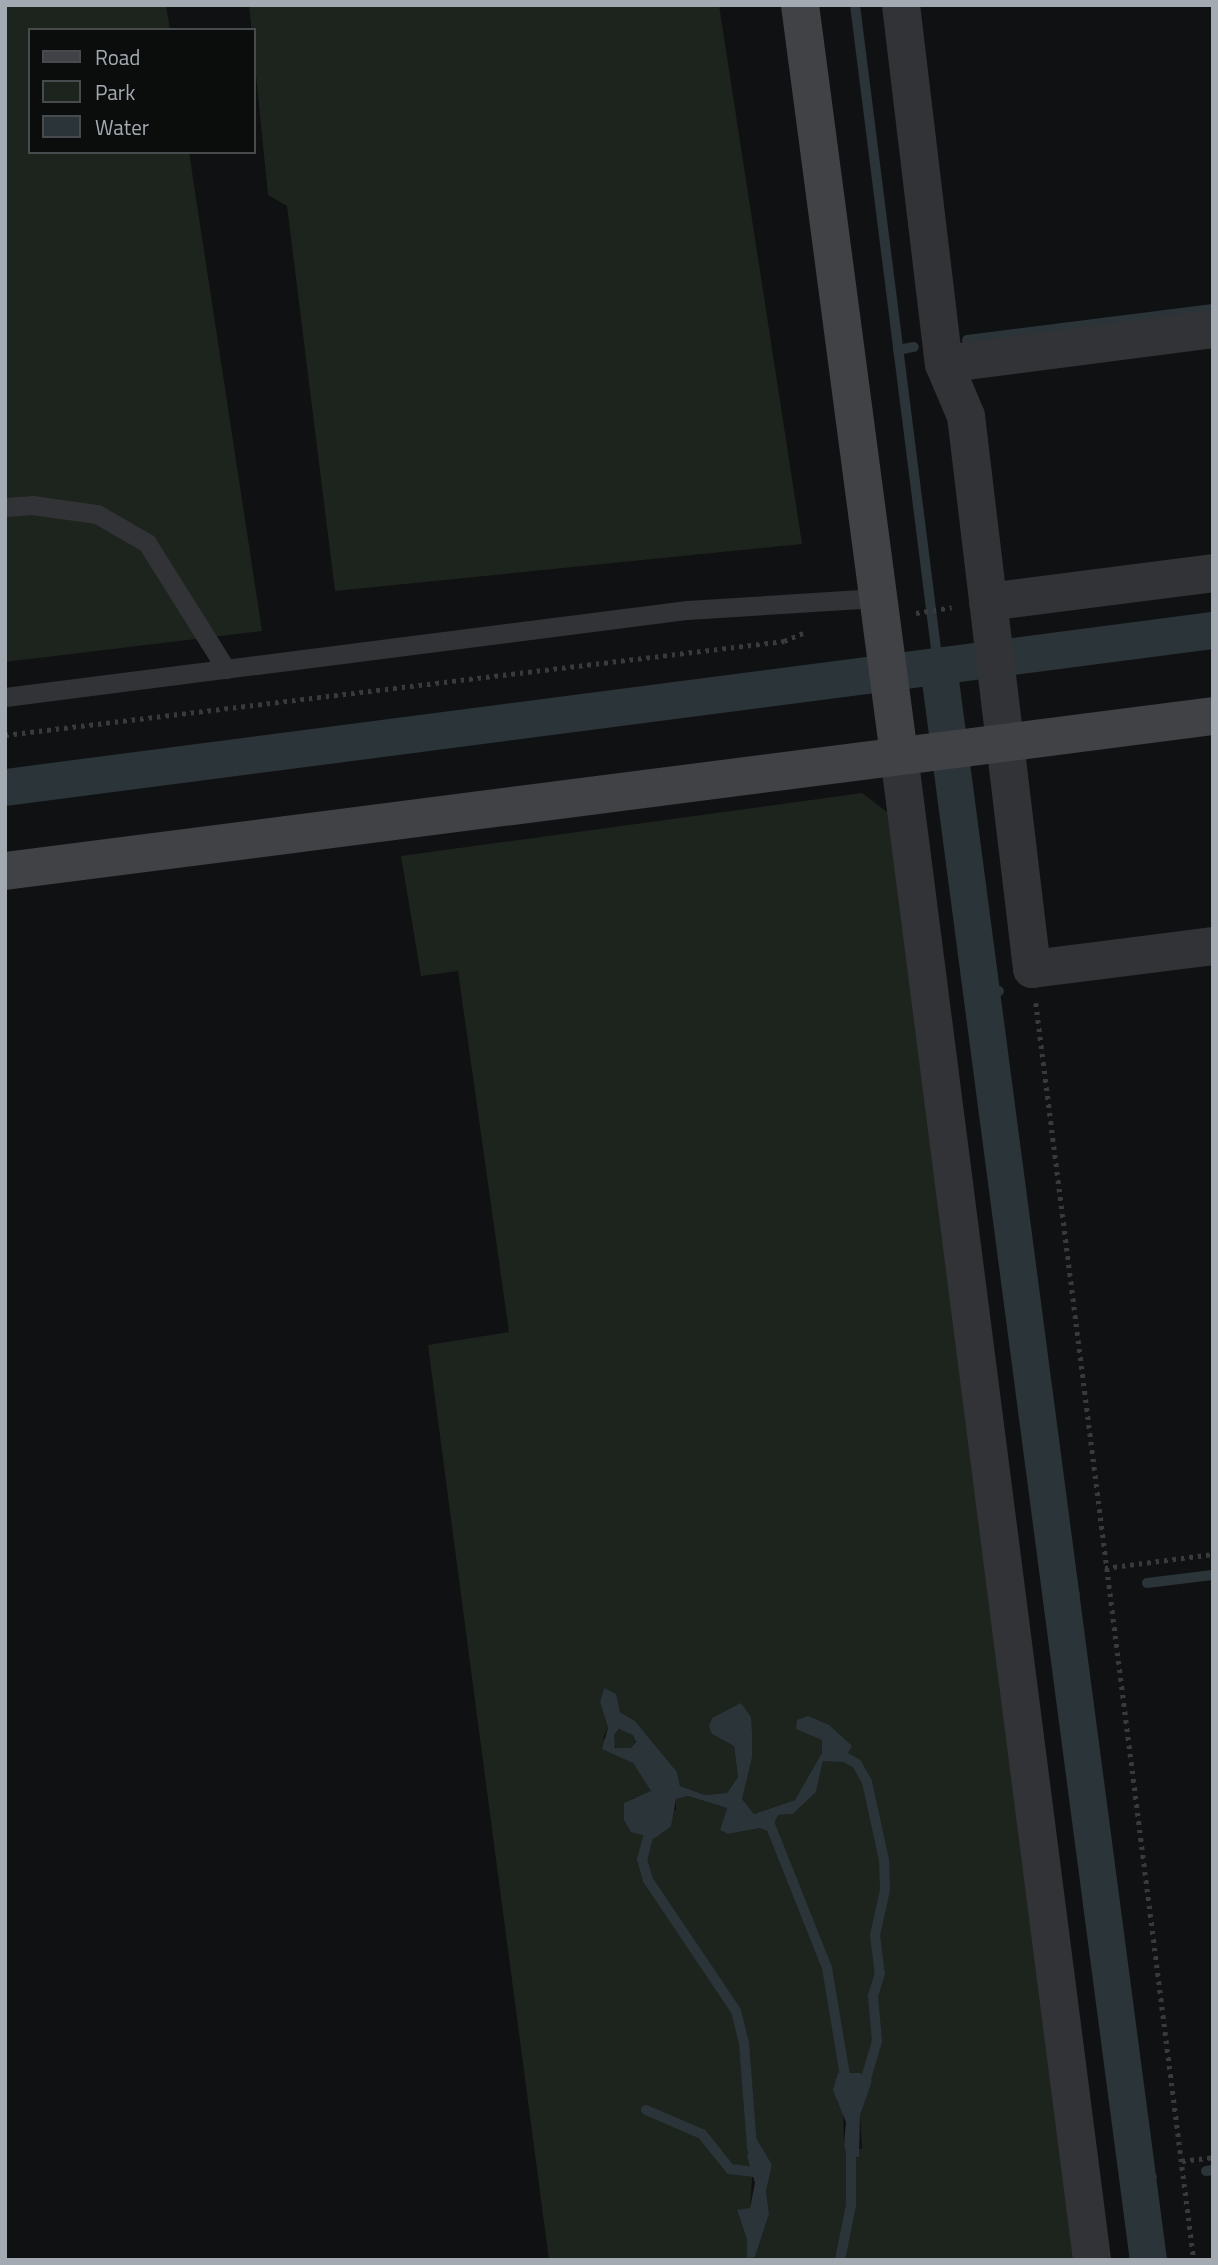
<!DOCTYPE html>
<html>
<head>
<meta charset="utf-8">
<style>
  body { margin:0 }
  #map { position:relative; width:1218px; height:2265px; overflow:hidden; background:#101112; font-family:"Titillium Web",sans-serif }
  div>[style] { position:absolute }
  .green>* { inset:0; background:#1d241d }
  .round { border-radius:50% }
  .water>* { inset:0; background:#2b3439 }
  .stream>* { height:10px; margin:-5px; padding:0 5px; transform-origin:5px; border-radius:5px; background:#2b3439 }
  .canal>* { height:37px; margin:-18.5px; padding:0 18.5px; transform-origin:18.5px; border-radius:18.5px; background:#2b3439 }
  .path>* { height:4.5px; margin-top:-2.25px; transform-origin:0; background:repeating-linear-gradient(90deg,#383a3d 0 3.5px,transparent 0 8.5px) }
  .lane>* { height:19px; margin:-9.5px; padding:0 9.5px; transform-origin:9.5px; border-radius:9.5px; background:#323336 }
  .street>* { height:38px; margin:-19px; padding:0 19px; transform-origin:19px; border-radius:19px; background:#323336 }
  .secondary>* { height:38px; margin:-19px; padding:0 19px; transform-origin:19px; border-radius:19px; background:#404246 }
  span { translate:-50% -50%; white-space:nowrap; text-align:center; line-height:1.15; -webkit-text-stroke:5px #0b0c0c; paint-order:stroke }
  .frame { position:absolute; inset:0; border:7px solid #a3aab1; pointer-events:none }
  .legend { position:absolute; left:28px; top:28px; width:228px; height:126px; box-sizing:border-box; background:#0b0c0c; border:2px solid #484b4e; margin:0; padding:9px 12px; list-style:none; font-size:21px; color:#a3aab1 }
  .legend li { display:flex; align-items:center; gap:14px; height:35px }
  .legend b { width:35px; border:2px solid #484b4e }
</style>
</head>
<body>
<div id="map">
  <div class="green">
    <i style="clip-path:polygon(5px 5px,166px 5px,170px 30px,30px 30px,30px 152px,189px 152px,262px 631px,5px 662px)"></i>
    <i style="clip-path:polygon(249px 5px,719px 5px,802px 544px,335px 591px,287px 206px,268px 195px)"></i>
    <i style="clip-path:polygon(evenodd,862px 793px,891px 815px,1077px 2260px,549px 2260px,428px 1345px,509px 1332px,458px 971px,421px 976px,401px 856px,862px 793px,604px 1688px,620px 1712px,635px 1721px,677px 1772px,680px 1786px,705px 1795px,727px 1793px,738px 1777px,734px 1746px,712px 1734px,712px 1718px,729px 1711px,746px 1779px,742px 1799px,754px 1814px,795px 1800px,807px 1784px,822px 1753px,823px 1740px,797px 1729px,852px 1746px,823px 1761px,816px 1792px,793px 1814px,778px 1815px,760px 1828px,728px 1834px,720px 1830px,727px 1808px,688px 1796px,676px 1799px,676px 1810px,630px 1798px,644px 1798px,651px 1791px,633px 1763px,603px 1738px,608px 1728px,600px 1702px,604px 1688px,862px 793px,843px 2107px,860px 2115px,862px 2149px,844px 2146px,843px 2107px,862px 793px,753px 2165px,772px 2165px,766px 2191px,769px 2214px,755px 2257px,747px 2257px,747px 2240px,737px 2211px,750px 2208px,753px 2165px)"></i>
    <i class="round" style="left:613px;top:1729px;width:22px;height:22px"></i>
  </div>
  <div class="water">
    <i style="clip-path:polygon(evenodd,604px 1688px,616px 1694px,620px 1712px,635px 1721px,677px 1772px,680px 1786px,705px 1795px,727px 1793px,738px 1777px,734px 1746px,712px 1734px,709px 1726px,712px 1718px,741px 1703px,751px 1717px,752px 1734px,752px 1757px,742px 1799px,754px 1814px,795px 1800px,822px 1753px,822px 1740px,796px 1729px,797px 1720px,808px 1716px,829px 1725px,852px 1746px,843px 1762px,823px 1761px,816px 1792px,793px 1814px,778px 1815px,770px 1832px,760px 1828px,728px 1834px,720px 1830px,727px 1808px,688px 1796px,676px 1799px,671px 1826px,655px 1838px,631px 1832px,624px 1820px,624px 1803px,651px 1791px,633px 1763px,602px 1749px,608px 1728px,600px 1702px,604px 1688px,619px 1729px,633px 1735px,636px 1742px,631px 1748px,615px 1748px,614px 1735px,619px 1729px)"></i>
    <i style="clip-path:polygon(838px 2073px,860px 2073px,872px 2081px,860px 2115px,859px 2157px,848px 2156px,844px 2146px,846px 2122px,833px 2090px)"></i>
    <i style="clip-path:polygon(756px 2138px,772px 2165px,766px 2191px,769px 2214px,755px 2257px,747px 2258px,747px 2240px,737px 2210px,750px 2208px,755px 2183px,747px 2156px)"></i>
  </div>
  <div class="stream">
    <i style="left:855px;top:5px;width:665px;rotate:82.83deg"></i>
    <i style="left:967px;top:340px;width:248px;rotate:-7.2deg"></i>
    <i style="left:898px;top:350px;width:16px;rotate:-11deg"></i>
    <i style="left:980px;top:993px;width:19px;rotate:-6deg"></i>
    <i style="left:1147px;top:1583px;width:66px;rotate:-6.9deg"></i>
    <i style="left:1058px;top:1596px;width:17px;rotate:-7deg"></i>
    <i style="left:834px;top:1751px;width:26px;rotate:29deg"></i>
    <i style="left:857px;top:1764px;width:21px;rotate:61deg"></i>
    <i style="left:867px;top:1782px;width:80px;rotate:77.7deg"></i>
    <i style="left:884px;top:1860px;width:30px;rotate:88deg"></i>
    <i style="left:885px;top:1890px;width:46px;rotate:102.5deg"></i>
    <i style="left:875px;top:1935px;width:38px;rotate:83deg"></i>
    <i style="left:880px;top:1973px;width:24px;rotate:107deg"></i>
    <i style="left:873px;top:1996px;width:45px;rotate:84.9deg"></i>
    <i style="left:877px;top:2041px;width:50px;rotate:106.3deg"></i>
    <i style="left:767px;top:1817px;width:162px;rotate:68.3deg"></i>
    <i style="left:827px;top:1968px;width:121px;rotate:80.5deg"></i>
    <i style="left:650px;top:1830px;width:30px;rotate:105deg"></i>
    <i style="left:642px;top:1859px;width:22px;rotate:74deg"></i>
    <i style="left:648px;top:1880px;width:158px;rotate:56.1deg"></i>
    <i style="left:736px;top:2011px;width:33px;rotate:76deg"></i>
    <i style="left:744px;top:2043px;width:105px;rotate:85.6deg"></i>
    <i style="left:752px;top:2148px;width:13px;rotate:67deg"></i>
    <i style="left:646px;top:2110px;width:61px;rotate:23.2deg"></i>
    <i style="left:702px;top:2134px;width:45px;rotate:51.3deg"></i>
    <i style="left:730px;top:2169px;width:31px;rotate:7deg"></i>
    <i style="left:1206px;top:2171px;width:7px;rotate:-8deg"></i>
    <i style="left:1137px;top:2179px;width:15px;rotate:-8deg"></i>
    <i style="left:840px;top:2260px;width:56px;rotate:-78.7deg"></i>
    <i style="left:851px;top:2205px;width:60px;rotate:-90deg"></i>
  </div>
  <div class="canal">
    <i style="left:938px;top:665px;width:1609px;rotate:82.5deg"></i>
    <i style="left:5px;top:787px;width:1218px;rotate:-7.41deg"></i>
  </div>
  <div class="path">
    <i style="left:916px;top:613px;width:36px;rotate:-9deg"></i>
    <i style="left:5px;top:735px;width:785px;rotate:-6.88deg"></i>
    <i style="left:784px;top:641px;width:23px;rotate:-23deg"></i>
    <i style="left:1036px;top:1003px;width:1267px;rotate:82.84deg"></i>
    <i style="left:1105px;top:1568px;width:109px;rotate:-7.4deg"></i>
    <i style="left:1182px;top:2161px;width:31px;rotate:-7deg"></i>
  </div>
  <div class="lane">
    <i style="left:5px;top:507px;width:27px;rotate:-4deg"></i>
    <i style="left:32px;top:505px;width:66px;rotate:7.9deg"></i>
    <i style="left:97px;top:514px;width:58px;rotate:30.1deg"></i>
    <i style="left:147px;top:543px;width:149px;rotate:57.9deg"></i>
    <i style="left:5px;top:697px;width:688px;rotate:-7.27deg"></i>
    <i style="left:687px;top:610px;width:190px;rotate:-3.6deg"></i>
  </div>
  <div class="street">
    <i style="left:901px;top:5px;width:362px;rotate:83.2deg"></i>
    <i style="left:944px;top:364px;width:56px;rotate:67.1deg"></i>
    <i style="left:966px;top:416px;width:557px;rotate:83.19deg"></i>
    <i style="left:1032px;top:969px;width:182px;rotate:-7.2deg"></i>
    <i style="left:944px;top:364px;width:271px;rotate:-7.4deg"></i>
    <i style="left:988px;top:602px;width:227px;rotate:-7.3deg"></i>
    <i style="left:899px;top:755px;width:1517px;rotate:82.69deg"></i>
  </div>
  <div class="secondary">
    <i style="left:800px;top:5px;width:757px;rotate:82.48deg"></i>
    <i style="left:5px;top:871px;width:1218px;rotate:-7.31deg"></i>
  </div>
  <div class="frame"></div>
  <ul class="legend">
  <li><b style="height:9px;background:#404246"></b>Road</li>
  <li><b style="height:19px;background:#1d241d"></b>Park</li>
  <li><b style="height:19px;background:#2b3439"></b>Water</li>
  </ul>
</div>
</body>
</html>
